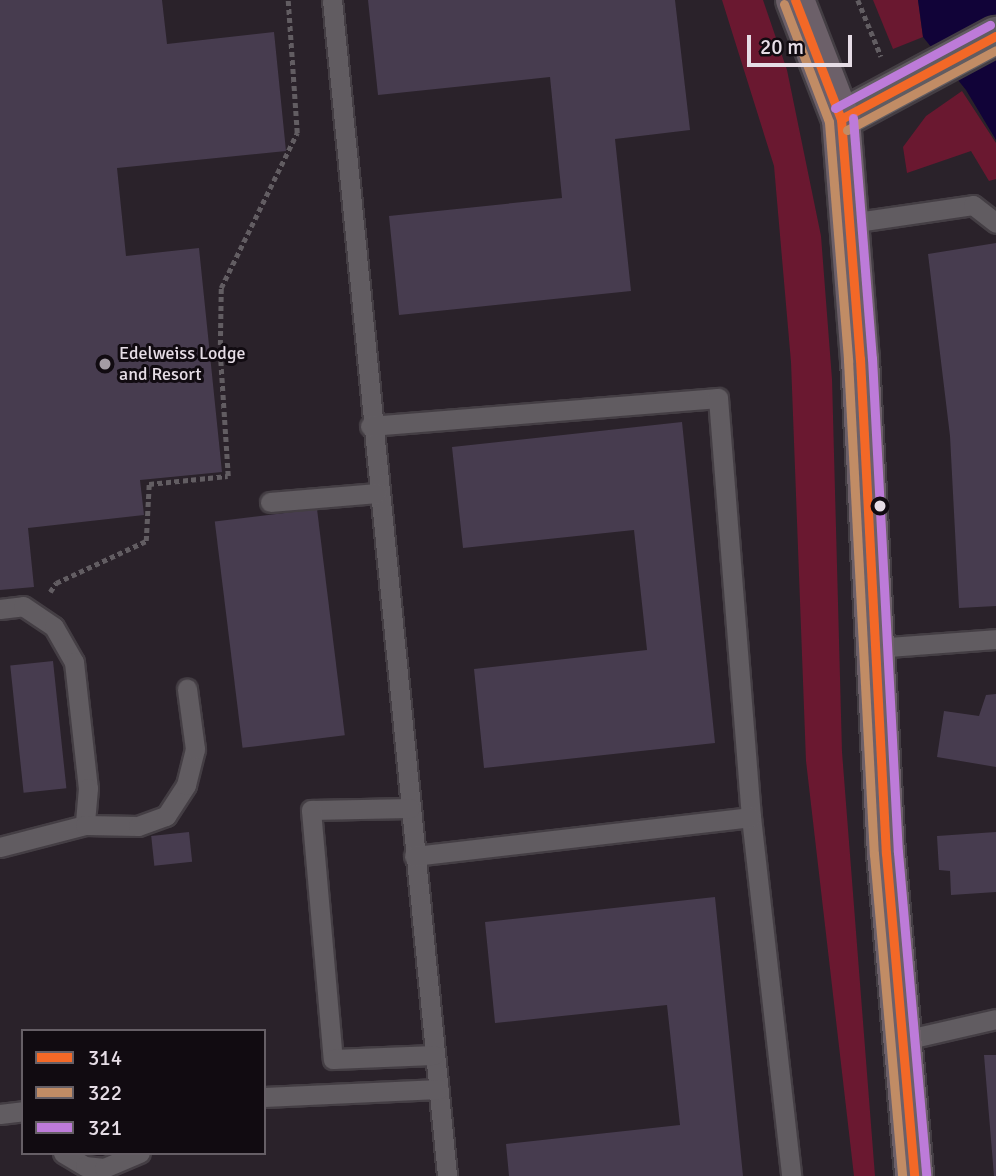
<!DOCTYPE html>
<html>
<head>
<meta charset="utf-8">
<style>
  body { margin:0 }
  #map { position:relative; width:996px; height:1176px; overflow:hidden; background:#2a222a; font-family:Signika,sans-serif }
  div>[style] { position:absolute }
  .green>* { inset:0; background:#6a1830 }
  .water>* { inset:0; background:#110338 }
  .building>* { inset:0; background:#473c4f; transform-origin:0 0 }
  .path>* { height:4.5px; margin-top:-2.25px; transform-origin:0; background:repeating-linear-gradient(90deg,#625d62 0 5px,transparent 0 8.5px) }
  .roads { filter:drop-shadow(2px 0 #443e44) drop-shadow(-2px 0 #443e44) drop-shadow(0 2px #443e44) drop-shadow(0 -2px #443e44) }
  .service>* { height:19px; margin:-9.5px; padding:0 9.5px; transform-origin:9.5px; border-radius:9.5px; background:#615c61 }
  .minor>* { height:38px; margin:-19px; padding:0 19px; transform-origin:19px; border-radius:19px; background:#615c61 }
  .primary>* { height:38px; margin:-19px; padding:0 19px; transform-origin:19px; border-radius:19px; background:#6c6069 }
  .bus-1>* { height:9px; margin:-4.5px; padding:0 4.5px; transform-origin:4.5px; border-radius:4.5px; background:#f36827 }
  .bus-2>* { height:9px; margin:-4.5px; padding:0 4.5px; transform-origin:4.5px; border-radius:4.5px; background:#c18c65 }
  .bus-3>* { height:9px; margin:-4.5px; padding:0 4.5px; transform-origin:4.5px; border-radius:4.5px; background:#bd7bd9 }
  .dots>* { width:19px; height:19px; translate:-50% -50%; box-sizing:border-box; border:4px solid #110b11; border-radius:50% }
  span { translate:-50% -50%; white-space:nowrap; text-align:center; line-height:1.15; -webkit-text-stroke:6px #110b11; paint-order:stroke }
  .poi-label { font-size:18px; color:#e6dde6 }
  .left { translate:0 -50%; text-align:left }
  .legend { position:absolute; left:21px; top:1029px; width:245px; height:126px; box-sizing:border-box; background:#110b11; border:2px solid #665f66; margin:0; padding:9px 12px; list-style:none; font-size:21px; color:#e6dde6 }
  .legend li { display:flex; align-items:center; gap:14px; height:35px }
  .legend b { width:35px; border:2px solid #665f66 }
  .scale { position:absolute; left:747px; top:35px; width:105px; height:32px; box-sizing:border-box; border:4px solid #e6dde6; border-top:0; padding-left:9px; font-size:21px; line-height:24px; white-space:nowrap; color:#e6dde6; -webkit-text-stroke:5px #110b11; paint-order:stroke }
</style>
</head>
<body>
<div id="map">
  <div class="green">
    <i style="clip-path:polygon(722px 0,763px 0,787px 70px,821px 236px,832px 379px,842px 752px,875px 1176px,854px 1176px,806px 761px,791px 362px,774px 166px)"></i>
    <i style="clip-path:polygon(873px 0,918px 0,923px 37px,893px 49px)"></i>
    <i style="clip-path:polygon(962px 91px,996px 143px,996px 179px,989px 181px,971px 151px,907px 173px,903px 147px,926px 116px)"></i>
  </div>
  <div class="water">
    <i style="clip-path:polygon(918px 0,996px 0,996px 140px,966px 90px,923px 37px)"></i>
  </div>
  <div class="building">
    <i style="clip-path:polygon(0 0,162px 0,167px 44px,274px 32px,286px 151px,117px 168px,126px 256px,199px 248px,222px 472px,140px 480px,144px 515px,28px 528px,34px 587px,0 590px)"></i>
    <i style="clip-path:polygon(368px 0,675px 0,690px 130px,615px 139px,631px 291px,399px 315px,389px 216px,562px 198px,550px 77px,378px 95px)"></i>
    <i style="clip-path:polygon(996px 243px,996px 606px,959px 608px,950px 436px,928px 254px)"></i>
    <i style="clip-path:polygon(682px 422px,715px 743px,484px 768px,474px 669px,647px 650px,634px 530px,463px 548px,452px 447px)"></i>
    <i style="left:317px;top:509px;width:228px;height:103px;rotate:83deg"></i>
    <i style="left:53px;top:661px;width:128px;height:43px;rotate:84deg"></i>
    <i style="clip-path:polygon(996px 694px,996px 767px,937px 757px,944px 711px,979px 716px,986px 695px)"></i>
    <i style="left:189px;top:832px;width:30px;height:38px;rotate:84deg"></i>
    <i style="clip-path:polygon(996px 832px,996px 892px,951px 895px,950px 871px,939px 870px,937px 836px)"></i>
    <i style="clip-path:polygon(715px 897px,743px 1176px,509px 1176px,506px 1144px,680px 1125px,667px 1005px,495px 1023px,485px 922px)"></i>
    <i style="clip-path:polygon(984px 1055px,996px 1055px,996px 1176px,994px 1176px)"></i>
  </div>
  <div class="path">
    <i style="left:858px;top:0;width:61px;rotate:67.7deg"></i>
    <i style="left:50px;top:592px;width:11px;rotate:-56deg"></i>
    <i style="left:56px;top:583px;width:99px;rotate:-25deg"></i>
    <i style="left:146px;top:541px;width:57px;rotate:-87deg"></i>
    <i style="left:149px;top:484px;width:79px;rotate:-5.8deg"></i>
    <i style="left:228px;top:476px;width:123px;rotate:-93.7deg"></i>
    <i style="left:220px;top:353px;width:65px;rotate:-89.1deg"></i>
    <i style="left:221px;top:288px;width:173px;rotate:-63.9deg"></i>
    <i style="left:297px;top:133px;width:133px;rotate:-93.9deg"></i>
  </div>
  <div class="roads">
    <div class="service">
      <i style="left:332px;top:0;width:1182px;rotate:84.41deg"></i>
      <i style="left:850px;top:223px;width:124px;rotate:-8.3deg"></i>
      <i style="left:973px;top:205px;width:29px;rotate:38deg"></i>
      <i style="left:370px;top:426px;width:349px;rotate:-4.6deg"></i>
      <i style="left:718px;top:398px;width:420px;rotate:85.5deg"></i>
      <i style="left:751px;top:817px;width:361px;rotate:83.6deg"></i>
      <i style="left:270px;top:502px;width:107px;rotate:-4.8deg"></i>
      <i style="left:0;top:609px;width:23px;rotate:-7deg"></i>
      <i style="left:23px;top:606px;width:37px;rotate:34deg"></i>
      <i style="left:54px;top:627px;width:40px;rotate:60.3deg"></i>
      <i style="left:74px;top:662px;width:127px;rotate:83.7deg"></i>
      <i style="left:88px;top:788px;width:37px;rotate:95deg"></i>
      <i style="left:85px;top:825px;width:88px;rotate:165.5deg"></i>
      <i style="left:874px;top:648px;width:122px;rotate:-4.2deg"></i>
      <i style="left:410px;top:808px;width:99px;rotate:178.8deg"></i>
      <i style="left:311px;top:810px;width:250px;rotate:85deg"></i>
      <i style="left:333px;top:1059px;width:101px;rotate:-2.3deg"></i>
      <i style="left:85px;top:825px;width:53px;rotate:1.1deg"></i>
      <i style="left:138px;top:826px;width:30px;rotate:-20deg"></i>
      <i style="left:166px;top:816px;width:37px;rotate:-57deg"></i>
      <i style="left:186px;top:785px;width:37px;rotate:-76deg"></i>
      <i style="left:195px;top:749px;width:61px;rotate:-97.6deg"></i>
      <i style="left:414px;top:856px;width:339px;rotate:-6.6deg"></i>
      <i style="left:900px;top:1041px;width:98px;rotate:-12.9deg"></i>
      <i style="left:264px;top:1097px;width:175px;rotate:-2.6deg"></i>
      <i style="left:0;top:1114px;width:23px;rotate:-7deg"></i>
      <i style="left:63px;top:1153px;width:26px;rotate:31deg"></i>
      <i style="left:85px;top:1166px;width:19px;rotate:6deg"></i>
      <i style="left:104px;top:1168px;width:39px;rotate:-23deg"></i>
    </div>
    <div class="minor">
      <i style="left:841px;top:119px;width:176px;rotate:-28.2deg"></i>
    </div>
    <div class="primary">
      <i style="left:795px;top:0;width:128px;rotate:68.9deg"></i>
      <i style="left:841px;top:119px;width:241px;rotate:85.5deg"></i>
      <i style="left:860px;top:359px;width:495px;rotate:87deg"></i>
      <i style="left:886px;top:853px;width:324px;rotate:85deg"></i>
    </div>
  </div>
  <div class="bus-1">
    <i style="left:795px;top:0;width:128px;rotate:68.9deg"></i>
    <i style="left:841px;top:119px;width:241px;rotate:85.5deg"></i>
    <i style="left:860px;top:359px;width:495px;rotate:87deg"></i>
    <i style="left:886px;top:853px;width:324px;rotate:85deg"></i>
    <i style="left:841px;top:119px;width:176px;rotate:-28.2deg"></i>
  </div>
  <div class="bus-2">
    <i style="left:784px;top:4px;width:126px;rotate:69.1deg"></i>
    <i style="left:829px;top:122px;width:239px;rotate:85.4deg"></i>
    <i style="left:848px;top:360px;width:495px;rotate:87deg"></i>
    <i style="left:874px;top:854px;width:323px;rotate:85deg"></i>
    <i style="left:847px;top:130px;width:169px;rotate:-28.2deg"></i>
  </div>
  <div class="bus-3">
    <i style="left:835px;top:108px;width:176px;rotate:-28.2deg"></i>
    <i style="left:853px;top:118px;width:241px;rotate:85.5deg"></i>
    <i style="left:872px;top:358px;width:495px;rotate:87deg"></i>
    <i style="left:898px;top:852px;width:324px;rotate:85deg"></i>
  </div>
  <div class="dots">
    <i style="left:105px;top:364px;background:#a49ca4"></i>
    <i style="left:880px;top:506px;background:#e6dde6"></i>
  </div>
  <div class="poi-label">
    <span class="left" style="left:119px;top:364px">Edelweiss Lodge<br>and Resort</span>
  </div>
  <ul class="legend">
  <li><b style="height:9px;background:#f36827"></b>314</li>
  <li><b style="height:9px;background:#c18c65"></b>322</li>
  <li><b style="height:9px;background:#bd7bd9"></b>321</li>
  </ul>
  <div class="scale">20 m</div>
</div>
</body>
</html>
